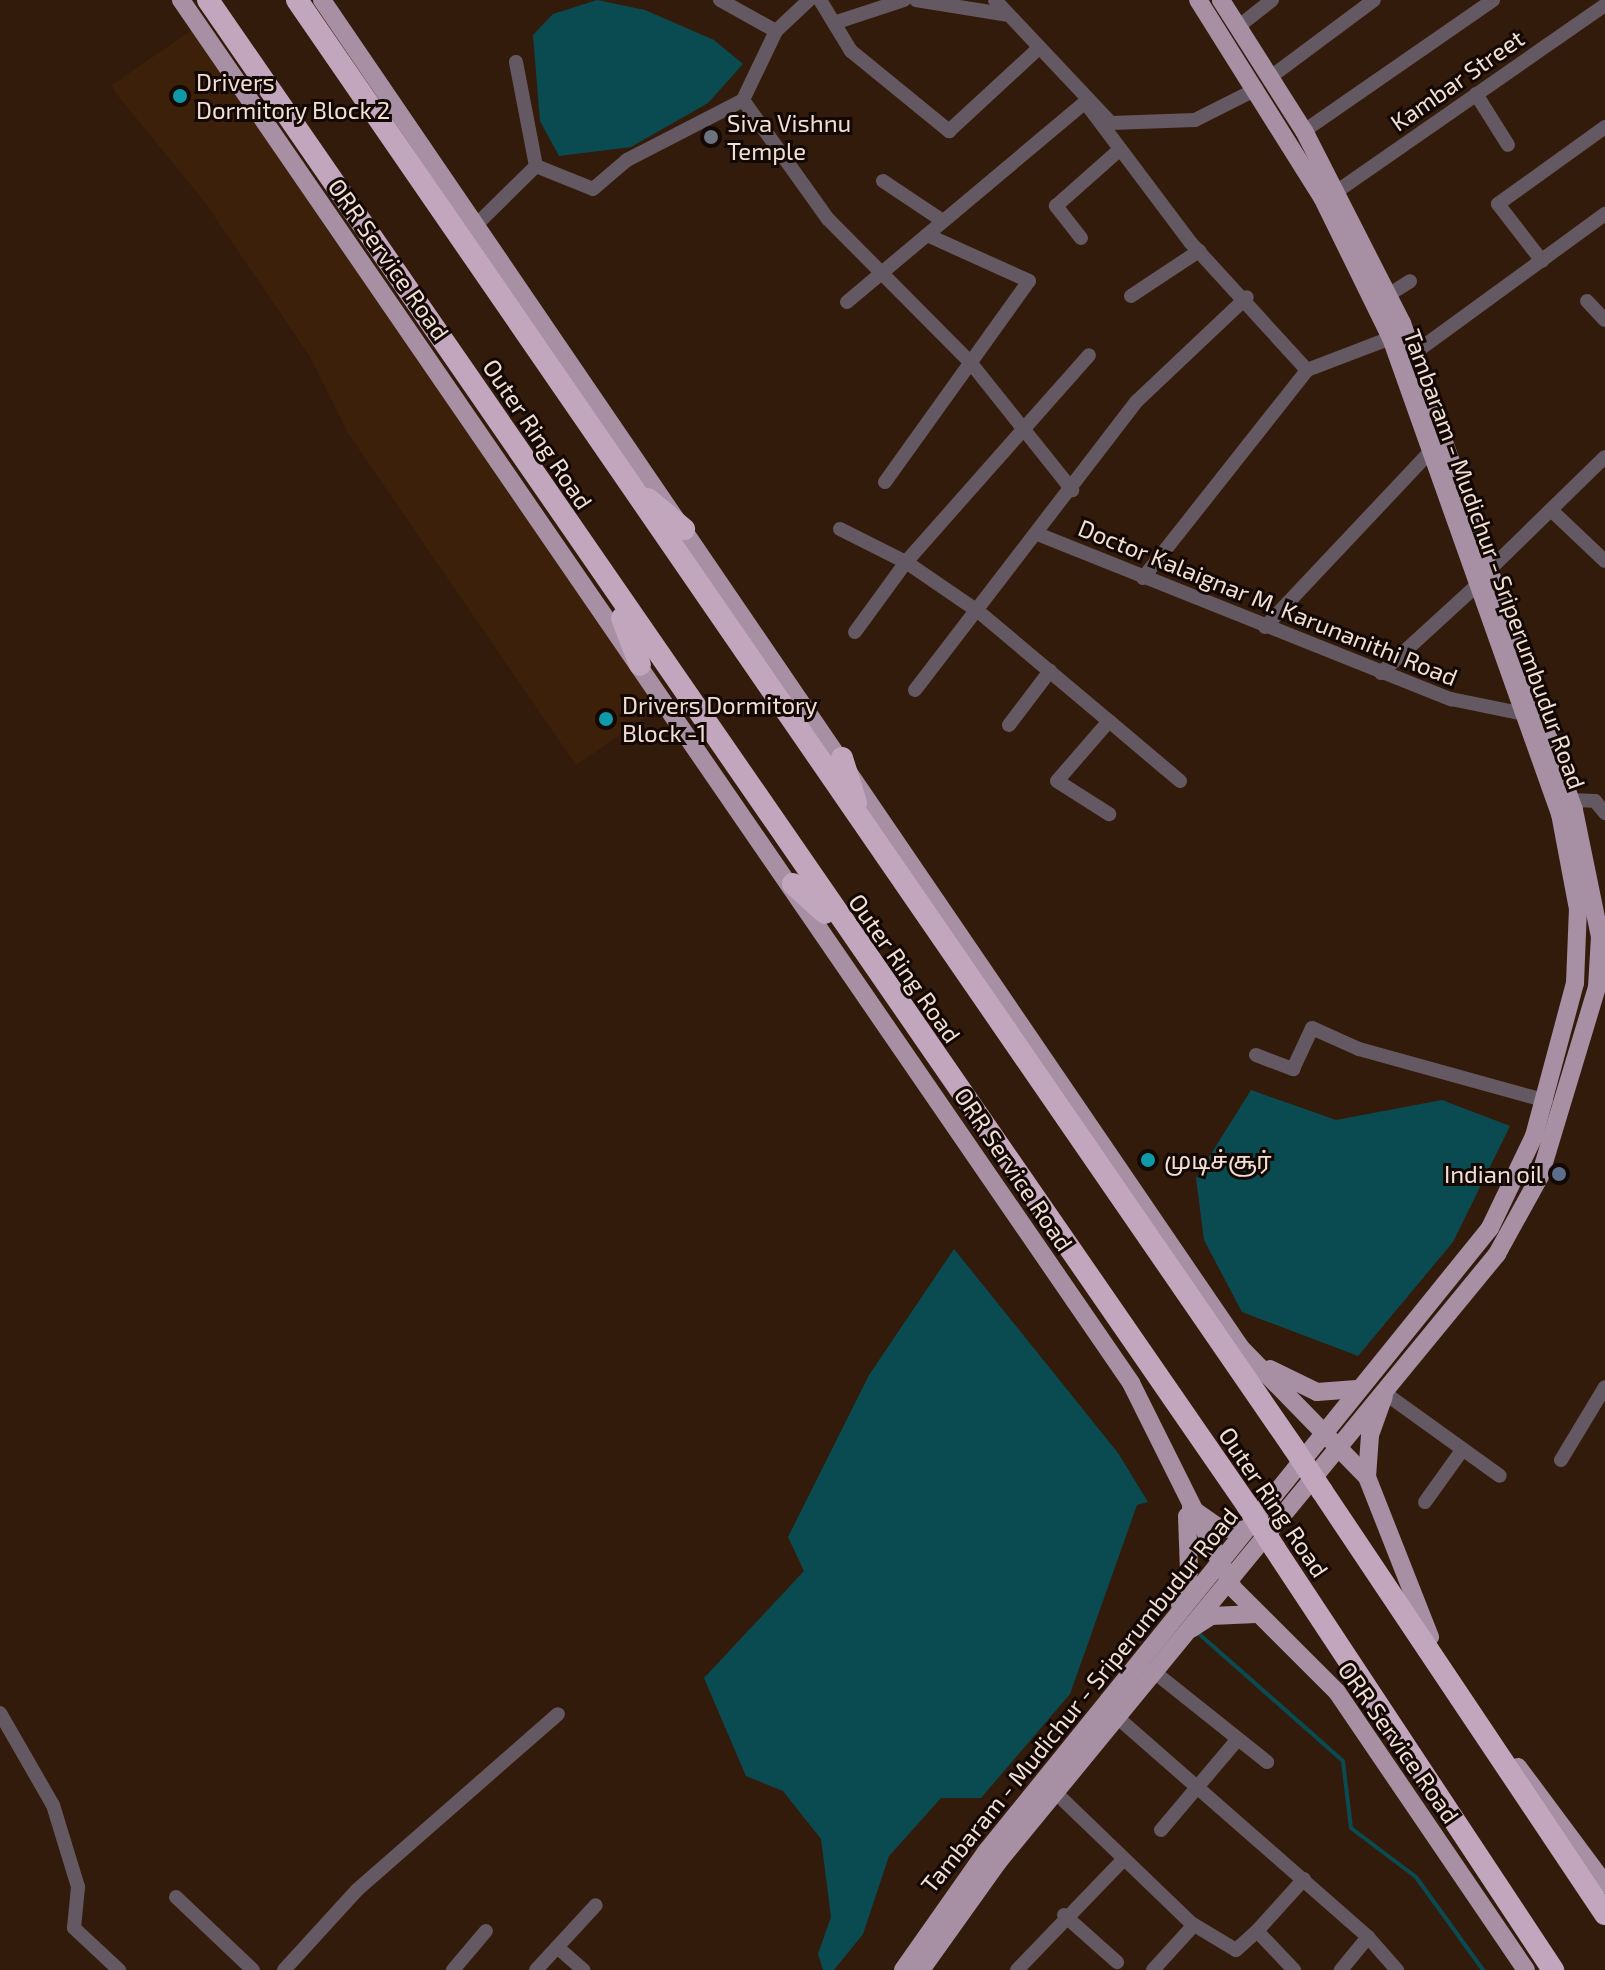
<!DOCTYPE html>
<html>
<head>
<meta charset="utf-8">
<style>
  body { margin:0 }
  #map { position:relative; width:1605px; height:1970px; overflow:hidden; background:#331b0b; font-family:"Exo 2","Noto Sans Tamil",sans-serif }
  div>[style] { position:absolute }
  .built>* { inset:0; background:#3d200a }
  .water>* { inset:0; background:#0a4b51 }
  .stream>* { height:4px; margin:-2px; padding:0 2px; transform-origin:2px; border-radius:2px; background:#0a4b51 }
  .minor>* { height:14px; margin:-7px; padding:0 7px; transform-origin:7px; border-radius:7px; background:#645962 }
  .major>* { height:18px; margin:-9px; padding:0 9px; transform-origin:9px; border-radius:9px; background:#a790a4 }
  .highway>* { height:22px; margin:-11px; padding:0 11px; transform-origin:11px; border-radius:11px; background:#c2a6bd }
  .highway-bridge>* { height:22px; margin:-11px; padding:0 11px; transform-origin:11px; border-radius:11px; background:#c2a6bd }
  .dots>* { width:22px; height:22px; translate:-50% -50%; box-sizing:border-box; border:4px solid #130804; border-radius:50% }
  span { translate:-50% -50%; white-space:nowrap; text-align:center; line-height:1.15; -webkit-text-stroke:6px #130804; paint-order:stroke }
  .street-label { font-size:24px; color:#f0dfd5 }
  .poi-label { font-size:24px; color:#f0dfd5 }
  .left { translate:0 -50%; text-align:left }
  .right { translate:-100% -50%; text-align:right }
</style>
</head>
<body>
<div id="map">
  <div class="built">
    <i style="clip-path:polygon(192px 30px,658px 709px,576px 765px,348px 433px,309px 355px,204px 201px,115px 92px,112px 85px)"></i>
  </div>
  <div class="water">
    <i style="clip-path:polygon(597px 0,645px 10px,714px 40px,743px 64px,708px 103px,631px 147px,559px 156px,540px 121px,533px 35px,553px 14px)"></i>
    <i style="clip-path:polygon(1251px 1090px,1336px 1120px,1442px 1100px,1510px 1126px,1453px 1242px,1358px 1356px,1242px 1312px,1204px 1240px,1196px 1178px)"></i>
    <i style="clip-path:polygon(954px 1249px,1118px 1453px,1148px 1502px,1137px 1505px,1070px 1694px,981px 1798px,941px 1798px,889px 1856px,863px 1934px,834px 1970px,823px 1970px,818px 1954px,831px 1917px,821px 1839px,783px 1791px,746px 1776px,704px 1678px,804px 1571px,788px 1537px,869px 1375px)"></i>
  </div>
  <div class="stream">
    <i style="left:1198px;top:1633px;width:193px;rotate:41.4deg"></i>
    <i style="left:1343px;top:1761px;width:67px;rotate:83.2deg"></i>
    <i style="left:1351px;top:1828px;width:81px;rotate:37deg"></i>
    <i style="left:1416px;top:1877px;width:115px;rotate:54.2deg"></i>
  </div>
  <div class="minor">
    <i style="left:720px;top:0;width:64px;rotate:29deg"></i>
    <i style="left:776px;top:31px;width:76px;rotate:115.6deg"></i>
    <i style="left:743px;top:100px;width:146px;rotate:54.5deg"></i>
    <i style="left:828px;top:219px;width:202px;rotate:45.2deg"></i>
    <i style="left:970px;top:362px;width:164px;rotate:51.4deg"></i>
    <i style="left:820px;top:0;width:60px;rotate:58.7deg"></i>
    <i style="left:851px;top:51px;width:127px;rotate:39.2deg"></i>
    <i style="left:949px;top:131px;width:121px;rotate:-42.7deg"></i>
    <i style="left:916px;top:0;width:94px;rotate:9.2deg"></i>
    <i style="left:995px;top:0;width:169px;rotate:46.7deg"></i>
    <i style="left:1111px;top:123px;width:84px;rotate:-2deg"></i>
    <i style="left:1195px;top:120px;width:69px;rotate:-26.6deg"></i>
    <i style="left:834px;top:23px;width:74px;rotate:-18.2deg"></i>
    <i style="left:1239px;top:26px;width:42px;rotate:-38.2deg"></i>
    <i style="left:776px;top:31px;width:45px;rotate:-43.2deg"></i>
    <i style="left:1272px;top:76px;width:127px;rotate:-36.7deg"></i>
    <i style="left:1476px;top:94px;width:60px;rotate:57.9deg"></i>
    <i style="left:1304px;top:131px;width:230px;rotate:-34.7deg"></i>
    <i style="left:536px;top:166px;width:61px;rotate:22deg"></i>
    <i style="left:593px;top:189px;width:45px;rotate:-40.5deg"></i>
    <i style="left:627px;top:160px;width:131px;rotate:-27.3deg"></i>
    <i style="left:883px;top:181px;width:72px;rotate:33.7deg"></i>
    <i style="left:1336px;top:192px;width:328px;rotate:-34.8deg"></i>
    <i style="left:476px;top:225px;width:84px;rotate:-44.5deg"></i>
    <i style="left:536px;top:166px;width:106px;rotate:-100.9deg"></i>
    <i style="left:1081px;top:238px;width:41px;rotate:-128deg"></i>
    <i style="left:1056px;top:206px;width:83px;rotate:-41.6deg"></i>
    <i style="left:1542px;top:261px;width:72px;rotate:-127.7deg"></i>
    <i style="left:1498px;top:204px;width:132px;rotate:-35.7deg"></i>
    <i style="left:1388px;top:295px;width:26px;rotate:-32deg"></i>
    <i style="left:1131px;top:296px;width:82px;rotate:-33.5deg"></i>
    <i style="left:1587px;top:301px;width:26px;rotate:47deg"></i>
    <i style="left:847px;top:302px;width:311px;rotate:-40deg"></i>
    <i style="left:1085px;top:102px;width:176px;rotate:53.1deg"></i>
    <i style="left:1191px;top:243px;width:172px;rotate:47.6deg"></i>
    <i style="left:1307px;top:370px;width:90px;rotate:-20.9deg"></i>
    <i style="left:1413px;top:354px;width:238px;rotate:-36.1deg"></i>
    <i style="left:885px;top:482px;width:247px;rotate:-54.4deg"></i>
    <i style="left:1029px;top:281px;width:112px;rotate:-155.7deg"></i>
    <i style="left:1551px;top:510px;width:74px;rotate:43.4deg"></i>
    <i style="left:840px;top:529px;width:74px;rotate:26.6deg"></i>
    <i style="left:906px;top:562px;width:88px;rotate:34.4deg"></i>
    <i style="left:979px;top:612px;width:170px;rotate:40deg"></i>
    <i style="left:1109px;top:721px;width:79px;rotate:130.9deg"></i>
    <i style="left:1057px;top:781px;width:62px;rotate:32.4deg"></i>
    <i style="left:1040px;top:535px;width:443px;rotate:21.8deg"></i>
    <i style="left:1451px;top:699px;width:85px;rotate:11.6deg"></i>
    <i style="left:1488px;top:571px;width:163px;rotate:-44.3deg"></i>
    <i style="left:1143px;top:578px;width:265px;rotate:-51.7deg"></i>
    <i style="left:1265px;top:627px;width:239px;rotate:-46.7deg"></i>
    <i style="left:855px;top:632px;width:87px;rotate:-53.9deg"></i>
    <i style="left:906px;top:562px;width:276px;rotate:-48.5deg"></i>
    <i style="left:1381px;top:673px;width:132px;rotate:-42.5deg"></i>
    <i style="left:915px;top:690px;width:364px;rotate:-52.5deg"></i>
    <i style="left:1137px;top:401px;width:151px;rotate:-43.4deg"></i>
    <i style="left:1109px;top:721px;width:93px;rotate:40.2deg"></i>
    <i style="left:1009px;top:725px;width:68px;rotate:-52.8deg"></i>
    <i style="left:1570px;top:800px;width:25px;rotate:2deg"></i>
    <i style="left:1595px;top:801px;width:16px;rotate:50deg"></i>
    <i style="left:1256px;top:1055px;width:40px;rotate:21deg"></i>
    <i style="left:1293px;top:1069px;width:45px;rotate:-65.1deg"></i>
    <i style="left:1312px;top:1028px;width:51px;rotate:24.1deg"></i>
    <i style="left:1359px;top:1049px;width:194px;rotate:15.5deg"></i>
    <i style="left:1386px;top:1394px;width:140px;rotate:35.7deg"></i>
    <i style="left:1561px;top:1460px;width:85px;rotate:-58.9deg"></i>
    <i style="left:1425px;top:1502px;width:65px;rotate:-54.4deg"></i>
    <i style="left:1153px;top:1671px;width:146px;rotate:38.6deg"></i>
    <i style="left:1110px;top:1711px;width:343px;rotate:41.2deg"></i>
    <i style="left:1368px;top:1937px;width:43px;rotate:129.3deg"></i>
    <i style="left:0;top:1713px;width:106px;rotate:60.1deg"></i>
    <i style="left:53px;top:1805px;width:86px;rotate:73deg"></i>
    <i style="left:78px;top:1887px;width:41px;rotate:95.6deg"></i>
    <i style="left:74px;top:1928px;width:62px;rotate:43deg"></i>
    <i style="left:1057px;top:1794px;width:186px;rotate:43.9deg"></i>
    <i style="left:1191px;top:1923px;width:52px;rotate:31deg"></i>
    <i style="left:1236px;top:1950px;width:28px;rotate:-42deg"></i>
    <i style="left:1257px;top:1931px;width:54px;rotate:46.5deg"></i>
    <i style="left:1161px;top:1830px;width:119px;rotate:-49.8deg"></i>
    <i style="left:176px;top:1897px;width:106px;rotate:43.5deg"></i>
    <i style="left:1064px;top:1915px;width:71px;rotate:41.6deg"></i>
    <i style="left:1257px;top:1931px;width:70px;rotate:-47.9deg"></i>
    <i style="left:1368px;top:1937px;width:44px;rotate:48.7deg"></i>
    <i style="left:557px;top:1947px;width:35px;rotate:41deg"></i>
    <i style="left:284px;top:1970px;width:108px;rotate:-47.6deg"></i>
    <i style="left:357px;top:1890px;width:267px;rotate:-41.2deg"></i>
    <i style="left:453px;top:1970px;width:51px;rotate:-49.8deg"></i>
    <i style="left:536px;top:1970px;width:88px;rotate:-47.3deg"></i>
    <i style="left:1017px;top:1970px;width:154px;rotate:-46.1deg"></i>
    <i style="left:1153px;top:1970px;width:61px;rotate:-47.7deg"></i>
  </div>
  <div class="major">
    <i style="left:181px;top:0;width:1678px;rotate:55.51deg"></i>
    <i style="left:1131px;top:1383px;width:229px;rotate:63.5deg"></i>
    <i style="left:1233px;top:1588px;width:147px;rotate:45deg"></i>
    <i style="left:1337px;top:1692px;width:336px;rotate:55.8deg"></i>
    <i style="left:322px;top:0;width:1631px;rotate:55.72deg"></i>
    <i style="left:1241px;top:1348px;width:180px;rotate:45.7deg"></i>
    <i style="left:1367px;top:1477px;width:172px;rotate:68.5deg"></i>
    <i style="left:1270px;top:1369px;width:52px;rotate:26.1deg"></i>
    <i style="left:1317px;top:1392px;width:40px;rotate:-4.3deg"></i>
    <i style="left:1367px;top:1477px;width:42px;rotate:-85.9deg"></i>
    <i style="left:1370px;top:1435px;width:41px;rotate:-70.3deg"></i>
    <i style="left:1191px;top:1508px;width:35px;rotate:35deg"></i>
    <i style="left:1220px;top:1528px;width:25px;rotate:5deg"></i>
    <i style="left:1180px;top:1605px;width:35px;rotate:-75deg"></i>
    <i style="left:1189px;top:1571px;width:55px;rotate:-92.1deg"></i>
    <i style="left:1191px;top:1629px;width:24px;rotate:-33deg"></i>
    <i style="left:1211px;top:1616px;width:45px;rotate:-2.5deg"></i>
    <i style="left:1518px;top:1767px;width:146px;rotate:53.4deg"></i>
    <i style="left:903px;top:1970px;width:144px;rotate:-54.9deg"></i>
    <i style="left:986px;top:1852px;width:802px;rotate:-51.07deg"></i>
    <i style="left:1490px;top:1228px;width:102px;rotate:-64.4deg"></i>
    <i style="left:1534px;top:1136px;width:158px;rotate:-75deg"></i>
    <i style="left:1575px;top:983px;width:74px;rotate:-87.7deg"></i>
    <i style="left:1578px;top:909px;width:97px;rotate:-100.7deg"></i>
    <i style="left:1560px;top:814px;width:505px;rotate:-109.55deg"></i>
    <i style="left:1391px;top:338px;width:155px;rotate:-116.1deg"></i>
    <i style="left:1323px;top:199px;width:235px;rotate:-122.1deg"></i>
    <i style="left:921px;top:1970px;width:133px;rotate:-54.5deg"></i>
    <i style="left:998px;top:1862px;width:787px;rotate:-50.62deg"></i>
    <i style="left:1497px;top:1254px;width:89px;rotate:-61.1deg"></i>
    <i style="left:1540px;top:1176px;width:197px;rotate:-73.2deg"></i>
    <i style="left:1597px;top:987px;width:50px;rotate:-86.6deg"></i>
    <i style="left:1600px;top:937px;width:130px;rotate:-101.6deg"></i>
    <i style="left:1574px;top:810px;width:516px;rotate:-109.45deg"></i>
    <i style="left:1402px;top:323px;width:216px;rotate:-117deg"></i>
    <i style="left:1304px;top:131px;width:155px;rotate:-122.4deg"></i>
  </div>
  <div class="highway">
    <i style="left:208px;top:0;width:1829px;rotate:55.38deg"></i>
    <i style="left:297px;top:0;width:1757px;rotate:55.46deg"></i>
    <i style="left:648px;top:499px;width:47px;rotate:39.8deg"></i>
    <i style="left:622px;top:618px;width:50px;rotate:69deg"></i>
    <i style="left:842px;top:758px;width:47px;rotate:72.7deg"></i>
    <i style="left:793px;top:884px;width:43px;rotate:42.2deg"></i>
    <i style="left:1322px;top:1491px;width:509px;rotate:56.22deg"></i>
    <i style="left:1275px;top:1549px;width:505px;rotate:56.56deg"></i>
  </div>
  <div class="highway-bridge">
    <i style="left:1293px;top:1447px;width:53px;rotate:56.6deg"></i>
    <i style="left:1247px;top:1505px;width:52px;rotate:57.5deg"></i>
  </div>
  <div class="dots">
    <i style="left:180px;top:96px;background:#0f9aa8"></i>
    <i style="left:711px;top:137px;background:#6b7280"></i>
    <i style="left:606px;top:719px;background:#0f9aa8"></i>
    <i style="left:1148px;top:1160px;background:#0f9aa8"></i>
    <i style="left:1559px;top:1174px;background:#5c6f8a"></i>
  </div>
  <div class="street-label">
    <span style="left:1457px;top:80px;rotate:-35deg">Kambar Street</span>
    <span style="left:389px;top:259px;rotate:55deg">ORR Service Road</span>
    <span style="left:538px;top:434px;rotate:56deg">Outer Ring Road</span>
    <span style="left:1495px;top:559px;rotate:70deg">Tambaram - Mudichur - Sriperumbudur Road</span>
    <span style="left:1268px;top:602px;rotate:22deg">Doctor Kalaignar M. Karunanithi Road</span>
    <span style="left:905px;top:968px;rotate:55deg">Outer Ring Road</span>
    <span style="left:1014px;top:1169px;rotate:56deg">ORR Service Road</span>
    <span style="left:1274px;top:1502px;rotate:56deg">Outer Ring Road</span>
    <span style="left:1079px;top:1700px;rotate:-51deg">Tambaram - Mudichur - Sriperumbudur Road</span>
    <span style="left:1399px;top:1742px;rotate:55deg">ORR Service Road</span>
  </div>
  <div class="poi-label">
    <span class="left" style="left:196px;top:96px">Drivers<br>Dormitory Block 2</span>
    <span class="left" style="left:727px;top:137px">Siva Vishnu<br>Temple</span>
    <span class="left" style="left:622px;top:719px">Drivers Dormitory<br>Block -1</span>
    <span class="left" style="left:1164px;top:1160px">முடிச்சூர்</span>
    <span class="right" style="left:1543px;top:1174px">Indian oil</span>
  </div>
</div>
</body>
</html>
